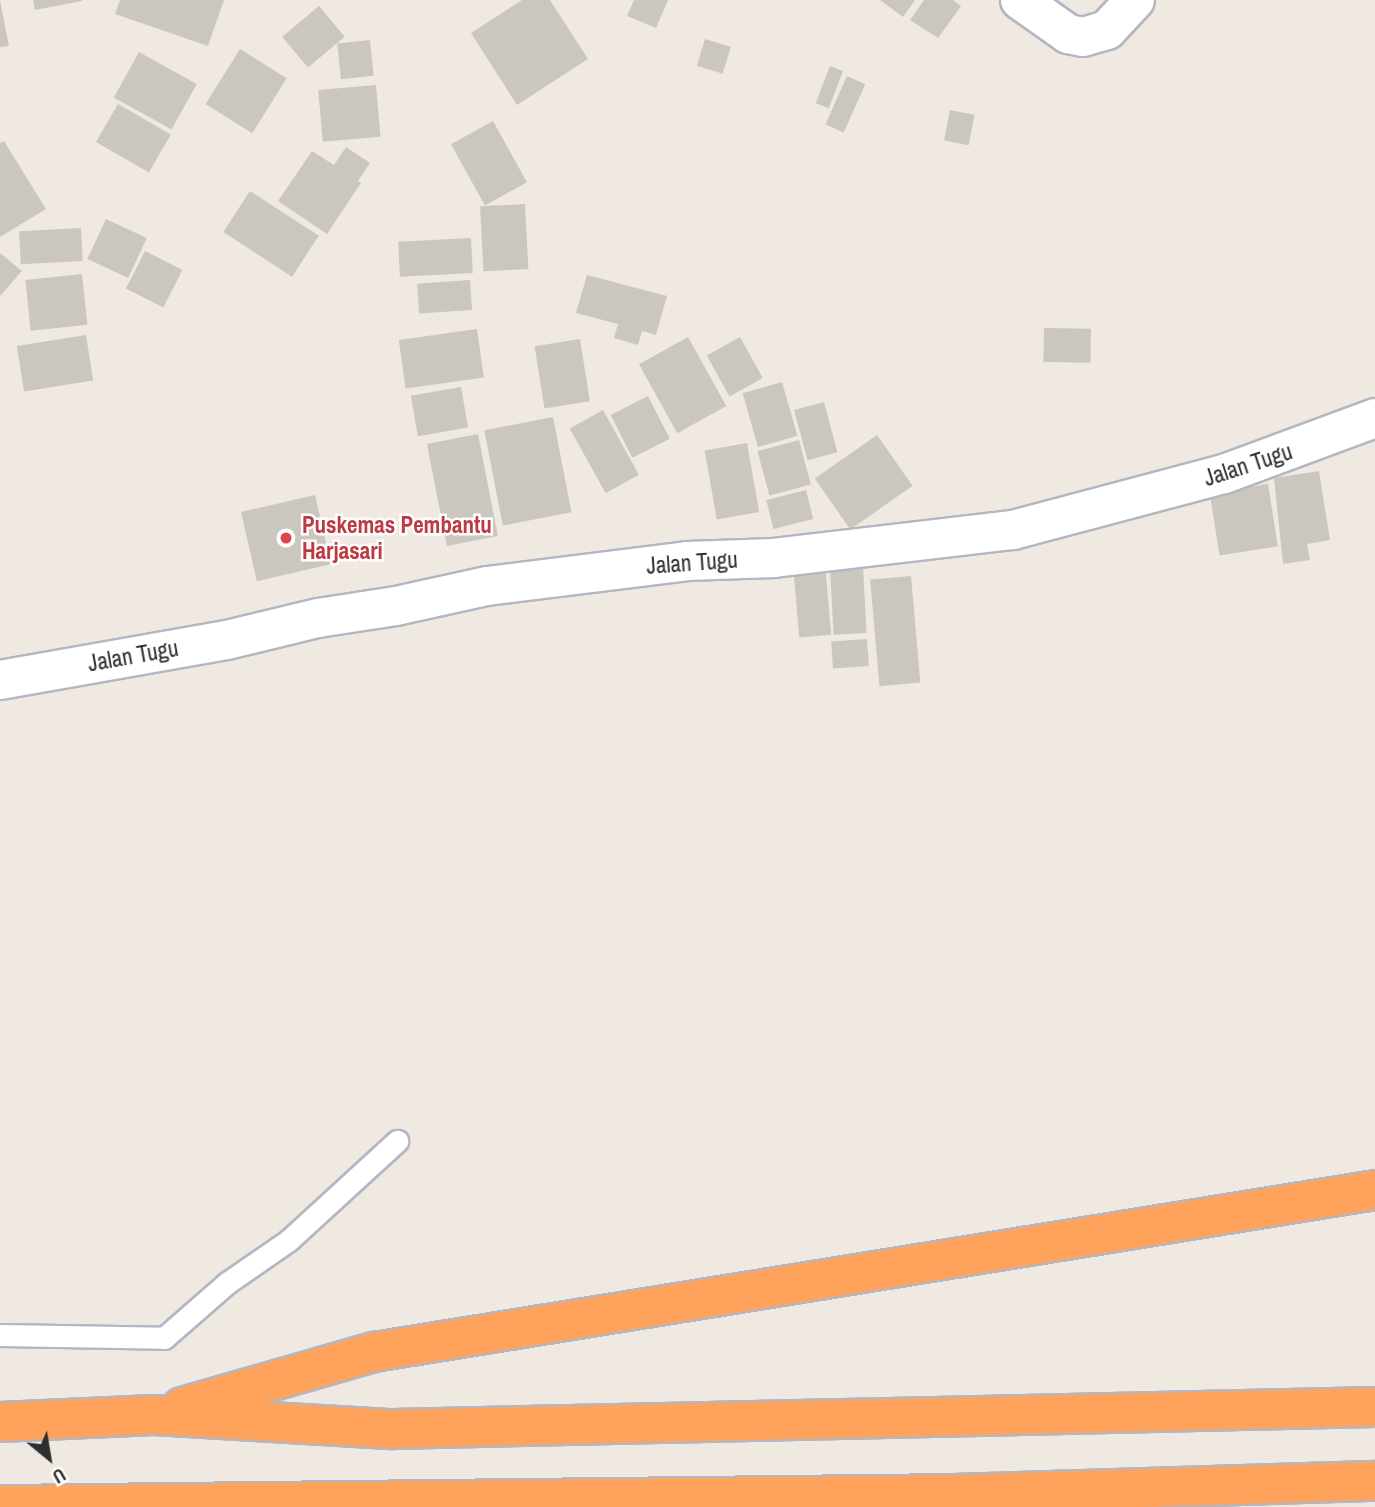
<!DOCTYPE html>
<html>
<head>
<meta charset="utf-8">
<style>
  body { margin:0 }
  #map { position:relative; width:1375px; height:1507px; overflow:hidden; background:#efe9e1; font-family:"Archivo Narrow",sans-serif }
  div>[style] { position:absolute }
  .building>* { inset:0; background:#cbc7bf; transform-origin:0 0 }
  .roads { filter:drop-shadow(2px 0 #b4b7c1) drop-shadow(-2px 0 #b4b7c1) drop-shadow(0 2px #b4b7c1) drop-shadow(0 -2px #b4b7c1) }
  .service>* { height:21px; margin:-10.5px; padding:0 10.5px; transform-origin:10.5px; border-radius:10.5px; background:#fff }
  .minor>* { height:38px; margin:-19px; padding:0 19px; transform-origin:19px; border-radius:19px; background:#fff }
  .motorway>* { height:38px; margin:-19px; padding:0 19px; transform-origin:19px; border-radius:19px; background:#ffa35c }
  .dots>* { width:19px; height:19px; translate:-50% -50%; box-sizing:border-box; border:4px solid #fff; border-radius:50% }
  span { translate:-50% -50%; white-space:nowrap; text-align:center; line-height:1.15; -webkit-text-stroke:5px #fff; paint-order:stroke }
  .street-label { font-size:23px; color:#2e2e2e }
  .health-label { font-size:23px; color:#be3a42; font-weight:700 }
  .left { translate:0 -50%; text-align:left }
  .north { position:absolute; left:14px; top:1423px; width:70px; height:70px; -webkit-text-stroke:5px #fff; paint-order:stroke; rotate:150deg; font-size:19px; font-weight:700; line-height:28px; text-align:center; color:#2e2e2e }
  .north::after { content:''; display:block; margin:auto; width:24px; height:32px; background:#2e2e2e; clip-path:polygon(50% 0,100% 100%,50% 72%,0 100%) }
</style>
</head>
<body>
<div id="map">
  <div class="building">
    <i style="clip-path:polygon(0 0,9px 46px,0 47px)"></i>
    <i style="clip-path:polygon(33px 0,82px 0,82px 1px,35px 10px)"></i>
    <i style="clip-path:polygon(120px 0,224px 0,208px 46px,115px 14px)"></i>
    <i style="clip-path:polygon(522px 0,550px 0,588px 59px,517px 105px,471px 33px)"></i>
    <i style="clip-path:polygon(634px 0,668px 0,656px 28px,627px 16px)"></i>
    <i style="clip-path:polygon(880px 0,915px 0,903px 17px)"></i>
    <i style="clip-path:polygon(924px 0,953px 0,961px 6px,938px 38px,910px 20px)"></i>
    <i style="left:319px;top:6px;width:40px;height:48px;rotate:50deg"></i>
    <i style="left:705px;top:39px;width:27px;height:28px;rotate:17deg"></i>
    <i style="left:370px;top:40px;width:36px;height:33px;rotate:84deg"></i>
    <i style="left:240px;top:49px;width:55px;height:65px;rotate:32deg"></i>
    <i style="left:139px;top:52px;width:66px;height:52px;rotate:29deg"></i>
    <i style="left:830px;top:66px;width:14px;height:40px;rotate:21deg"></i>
    <i style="left:847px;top:76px;width:20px;height:53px;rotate:24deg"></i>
    <i style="left:376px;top:85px;width:52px;height:58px;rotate:85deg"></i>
    <i style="left:118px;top:104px;width:61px;height:44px;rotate:30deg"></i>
    <i style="left:950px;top:110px;width:25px;height:31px;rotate:11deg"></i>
    <i style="left:493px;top:121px;width:70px;height:48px;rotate:61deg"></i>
    <i style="clip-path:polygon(4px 141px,46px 209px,0 237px,0 143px)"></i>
    <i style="clip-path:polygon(346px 147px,370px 163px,358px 181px,361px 183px,327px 234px,278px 201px,312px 151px,334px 165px)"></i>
    <i style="left:250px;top:191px;width:82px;height:49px;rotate:33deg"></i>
    <i style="left:525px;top:204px;width:65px;height:45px;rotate:87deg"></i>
    <i style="left:106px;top:219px;width:45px;height:44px;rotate:25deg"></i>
    <i style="left:81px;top:228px;width:33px;height:62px;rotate:87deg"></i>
    <i style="left:471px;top:238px;width:35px;height:73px;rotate:87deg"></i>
    <i style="left:145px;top:251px;width:42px;height:42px;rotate:27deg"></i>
    <i style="clip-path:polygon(0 253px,22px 271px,0 296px)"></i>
    <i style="left:82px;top:274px;width:51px;height:57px;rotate:84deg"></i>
    <i style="clip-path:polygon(587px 275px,667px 296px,656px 335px,642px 331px,638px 345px,614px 338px,618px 324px,576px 313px)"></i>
    <i style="left:470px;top:280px;width:30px;height:53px;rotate:86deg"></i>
    <i style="left:1044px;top:328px;width:47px;height:34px;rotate:1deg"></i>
    <i style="left:477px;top:329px;width:49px;height:79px;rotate:82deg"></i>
    <i style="left:86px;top:335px;width:46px;height:70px;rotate:81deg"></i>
    <i style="left:688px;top:337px;width:79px;height:56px;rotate:61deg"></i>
    <i style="left:740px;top:337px;width:47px;height:38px;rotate:61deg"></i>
    <i style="left:580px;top:339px;width:63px;height:46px;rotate:81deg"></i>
    <i style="left:782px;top:382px;width:56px;height:41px;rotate:74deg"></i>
    <i style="left:461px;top:387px;width:41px;height:51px;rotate:80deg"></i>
    <i style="left:648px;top:396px;width:48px;height:42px;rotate:63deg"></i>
    <i style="left:824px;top:402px;width:52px;height:31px;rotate:75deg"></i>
    <i style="left:603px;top:410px;width:74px;height:38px;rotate:61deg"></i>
    <i style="left:553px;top:417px;width:97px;height:70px;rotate:79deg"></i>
    <i style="left:478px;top:434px;width:104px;height:52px;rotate:79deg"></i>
    <i style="left:877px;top:435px;width:62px;height:76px;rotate:55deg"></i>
    <i style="left:799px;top:440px;width:46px;height:43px;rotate:75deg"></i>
    <i style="left:747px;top:443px;width:70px;height:43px;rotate:80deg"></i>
    <i style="clip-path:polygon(1319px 471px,1330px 540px,1307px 544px,1310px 560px,1283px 564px,1274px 478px)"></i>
    <i style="left:1268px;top:484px;width:63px;height:59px;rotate:81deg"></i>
    <i style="left:806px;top:490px;width:30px;height:41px;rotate:76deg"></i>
    <i style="left:315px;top:495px;width:71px;height:76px;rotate:77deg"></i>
    <i style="left:825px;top:564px;width:71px;height:32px;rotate:85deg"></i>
    <i style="left:863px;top:566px;width:67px;height:33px;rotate:87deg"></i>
    <i style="left:911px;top:576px;width:107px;height:41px;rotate:85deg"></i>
    <i style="left:867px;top:639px;width:27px;height:36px;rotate:86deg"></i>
  </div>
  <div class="roads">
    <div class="service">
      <i style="left:0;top:1335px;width:164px;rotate:1deg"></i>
      <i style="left:164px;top:1338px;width:84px;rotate:-41.1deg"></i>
      <i style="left:227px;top:1283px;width:75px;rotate:-34.7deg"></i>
      <i style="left:289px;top:1240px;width:147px;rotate:-42.5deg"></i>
    </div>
    <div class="minor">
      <i style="left:1020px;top:0;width:59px;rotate:35.3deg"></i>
      <i style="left:1068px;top:34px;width:15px;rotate:11deg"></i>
      <i style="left:1083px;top:37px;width:25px;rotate:-16deg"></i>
      <i style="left:1107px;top:30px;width:41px;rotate:-47deg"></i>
      <i style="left:0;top:680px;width:230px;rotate:-10deg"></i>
      <i style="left:227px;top:640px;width:94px;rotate:-13.6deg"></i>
      <i style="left:318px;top:618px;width:79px;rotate:-8.7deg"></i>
      <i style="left:396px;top:606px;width:93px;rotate:-12.4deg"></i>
      <i style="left:487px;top:586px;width:202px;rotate:-7.1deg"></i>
      <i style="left:687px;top:561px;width:87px;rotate:-2deg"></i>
      <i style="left:774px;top:558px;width:241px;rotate:-6.7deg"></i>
      <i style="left:1013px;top:530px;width:218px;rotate:-14.9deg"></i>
      <i style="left:1224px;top:474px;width:161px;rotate:-20.3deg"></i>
    </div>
    <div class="motorway">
      <i style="left:182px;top:1407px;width:200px;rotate:-16deg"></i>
      <i style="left:374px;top:1352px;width:1014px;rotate:-9.19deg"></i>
      <i style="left:0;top:1422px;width:154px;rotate:-2.6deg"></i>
      <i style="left:154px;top:1415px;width:239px;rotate:3.4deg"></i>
      <i style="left:393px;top:1429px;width:982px;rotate:-1.28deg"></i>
      <i style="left:0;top:1505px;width:956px;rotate:-0.66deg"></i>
      <i style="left:956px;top:1494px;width:419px;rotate:-1.8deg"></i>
    </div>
  </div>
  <div class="dots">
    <i style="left:286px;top:538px;background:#e0444e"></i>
  </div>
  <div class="street-label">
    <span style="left:1248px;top:465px;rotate:-18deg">Jalan Tugu</span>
    <span style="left:692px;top:563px;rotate:-4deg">Jalan Tugu</span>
    <span style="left:133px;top:656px;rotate:-10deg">Jalan Tugu</span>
  </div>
  <div class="health-label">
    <span class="left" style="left:302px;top:538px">Puskemas Pembantu<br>Harjasari</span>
  </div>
  <div class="north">U</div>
</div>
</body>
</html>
